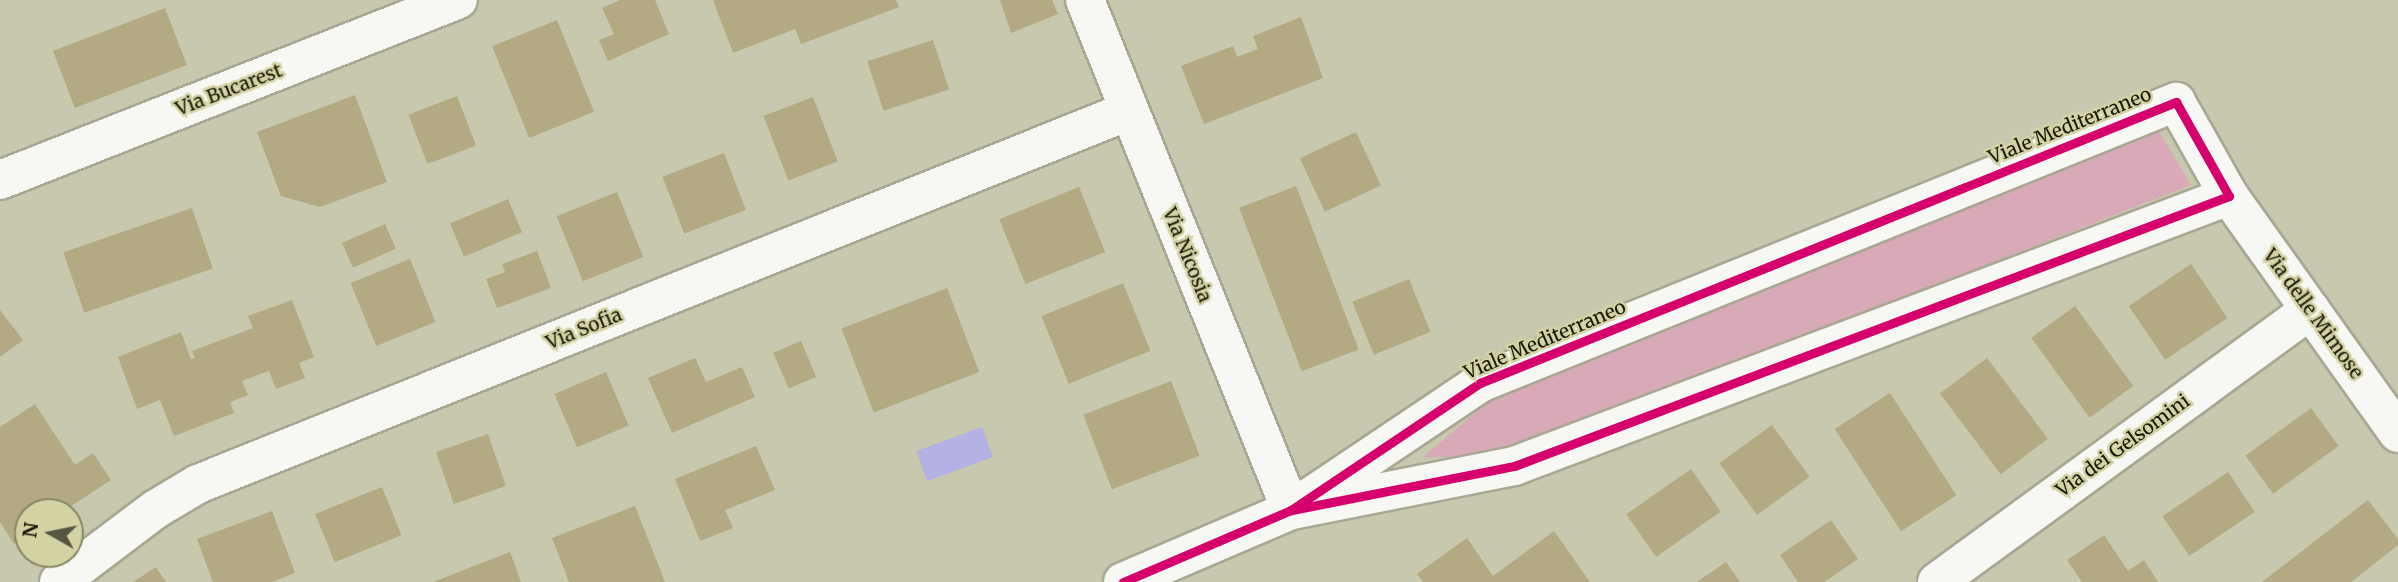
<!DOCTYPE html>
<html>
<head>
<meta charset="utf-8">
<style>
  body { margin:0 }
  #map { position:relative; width:2398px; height:582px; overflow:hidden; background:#c8c8ae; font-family:Merriweather,serif }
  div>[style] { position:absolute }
  .green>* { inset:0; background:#d8aab8 }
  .water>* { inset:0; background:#b4b1e4; transform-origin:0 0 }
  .building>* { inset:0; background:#b3a983; transform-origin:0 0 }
  .roads { filter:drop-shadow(2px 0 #a8a793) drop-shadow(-2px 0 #a8a793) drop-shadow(0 2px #a8a793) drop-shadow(0 -2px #a8a793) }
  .street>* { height:38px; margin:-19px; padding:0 19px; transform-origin:19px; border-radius:19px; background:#f7f7f3 }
  .cycleway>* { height:9px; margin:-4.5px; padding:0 4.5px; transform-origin:4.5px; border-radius:4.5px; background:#d6006c }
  span { translate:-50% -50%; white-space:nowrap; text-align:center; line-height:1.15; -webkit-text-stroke:5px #d3d2a3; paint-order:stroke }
  .street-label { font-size:19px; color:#181706 }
  .north { position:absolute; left:14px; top:498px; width:70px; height:70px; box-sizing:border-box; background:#d3d2a3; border:2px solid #888764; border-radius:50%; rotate:279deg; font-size:19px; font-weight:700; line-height:28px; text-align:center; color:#181706 }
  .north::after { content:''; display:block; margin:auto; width:24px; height:32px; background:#565541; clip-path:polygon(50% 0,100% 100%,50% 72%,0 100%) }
</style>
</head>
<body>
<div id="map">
  <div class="green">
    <i style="clip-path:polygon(2157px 128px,2191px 185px,1495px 457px,1423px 457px,1488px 402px)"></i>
  </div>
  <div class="water">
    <i style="left:982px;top:427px;width:32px;height:70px;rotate:70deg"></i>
  </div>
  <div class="building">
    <i style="clip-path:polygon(620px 0,655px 0,669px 34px,608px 61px,599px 40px,614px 34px,602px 8px)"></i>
    <i style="clip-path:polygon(713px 0,896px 0,899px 7px,801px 44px,795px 29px,733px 53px)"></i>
    <i style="clip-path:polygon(1000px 0,1052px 0,1058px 14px,1011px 33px)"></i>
    <i style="left:165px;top:8px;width:61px;height:120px;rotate:69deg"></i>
    <i style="clip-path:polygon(1301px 17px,1323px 78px,1204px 124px,1181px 66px,1233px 46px,1237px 57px,1258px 49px,1253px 36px)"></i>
    <i style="left:557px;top:20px;width:99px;height:70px;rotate:68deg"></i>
    <i style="left:933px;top:40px;width:52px;height:69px;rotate:72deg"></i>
    <i style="clip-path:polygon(355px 95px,387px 182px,320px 207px,281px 196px,257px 132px)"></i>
    <i style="left:457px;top:96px;width:53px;height:52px;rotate:69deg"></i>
    <i style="left:813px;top:97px;width:69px;height:53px;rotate:69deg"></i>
    <i style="left:1356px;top:132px;width:59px;height:62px;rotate:65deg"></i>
    <i style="left:724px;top:153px;width:61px;height:66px;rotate:69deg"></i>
    <i style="left:1296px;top:186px;width:175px;height:61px;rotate:69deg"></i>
    <i style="left:1079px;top:187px;width:70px;height:86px;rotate:68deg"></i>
    <i style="left:617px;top:192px;width:70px;height:65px;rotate:68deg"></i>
    <i style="left:508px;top:199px;width:36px;height:63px;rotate:67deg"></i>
    <i style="left:192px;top:208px;width:64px;height:136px;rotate:71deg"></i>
    <i style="left:385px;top:224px;width:27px;height:47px;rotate:66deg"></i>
    <i style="clip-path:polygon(537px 251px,551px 288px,497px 308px,486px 279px,505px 272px,502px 264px)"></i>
    <i style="left:410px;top:259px;width:68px;height:64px;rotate:68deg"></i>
    <i style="left:2191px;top:264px;width:65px;height:75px;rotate:56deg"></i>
    <i style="left:1409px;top:279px;width:57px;height:61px;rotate:68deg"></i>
    <i style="left:1123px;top:283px;width:73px;height:88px;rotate:68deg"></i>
    <i style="left:947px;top:288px;width:90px;height:113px;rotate:69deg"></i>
    <i style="clip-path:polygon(292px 300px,314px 357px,299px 363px,305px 378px,276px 389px,269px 371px,242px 381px,248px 395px,230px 402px,234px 413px,174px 436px,160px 400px,137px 409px,118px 357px,181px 332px,191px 359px,195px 358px,192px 351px,253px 328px,248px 316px)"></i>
    <i style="left:2075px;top:306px;width:99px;height:54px;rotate:54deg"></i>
    <i style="clip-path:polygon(0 310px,23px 340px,0 357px)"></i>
    <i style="left:801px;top:341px;width:39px;height:30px;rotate:67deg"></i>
    <i style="clip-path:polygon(695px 358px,706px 382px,742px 367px,755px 397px,672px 433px,648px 378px)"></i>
    <i style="left:1987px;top:358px;width:101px;height:59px;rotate:53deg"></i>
    <i style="left:606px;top:372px;width:58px;height:56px;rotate:67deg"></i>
    <i style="left:1171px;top:381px;width:80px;height:94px;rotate:69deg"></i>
    <i style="left:1890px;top:393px;width:122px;height:66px;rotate:57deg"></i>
    <i style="clip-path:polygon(35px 404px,75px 465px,93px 453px,111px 480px,62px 512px,28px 512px,28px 535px,14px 544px,0 522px,0 427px)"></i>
    <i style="left:2311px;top:408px;width:47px;height:81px;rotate:54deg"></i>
    <i style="left:1772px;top:425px;width:64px;height:65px;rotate:54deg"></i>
    <i style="left:488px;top:434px;width:55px;height:55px;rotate:71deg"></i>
    <i style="clip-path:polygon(756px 446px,775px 490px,725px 510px,733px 528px,700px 541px,675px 479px)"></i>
    <i style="left:1691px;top:469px;width:52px;height:79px;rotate:55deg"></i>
    <i style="left:2228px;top:472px;width:48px;height:79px;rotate:56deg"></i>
    <i style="left:382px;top:487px;width:52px;height:72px;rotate:68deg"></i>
    <i style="clip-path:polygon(2368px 500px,2398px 539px,2398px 545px,2351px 582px,2262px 582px)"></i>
    <i style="clip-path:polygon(635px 506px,665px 582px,569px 582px,552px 538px)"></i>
    <i style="clip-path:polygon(272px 511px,295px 573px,272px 582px,213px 582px,197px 539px)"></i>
    <i style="clip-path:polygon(1831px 520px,1858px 559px,1824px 582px,1798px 582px,1780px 555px)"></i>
    <i style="clip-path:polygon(1554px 531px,1590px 582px,1423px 582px,1417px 574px,1467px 538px,1493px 576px)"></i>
    <i style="clip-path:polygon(2104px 535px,2128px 571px,2144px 560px,2158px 582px,2082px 582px,2067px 560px)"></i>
    <i style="clip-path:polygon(510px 552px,521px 582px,433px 582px)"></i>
    <i style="clip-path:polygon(1726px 562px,1740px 582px,1697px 582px)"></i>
    <i style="clip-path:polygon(156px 567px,166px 582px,133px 582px)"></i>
  </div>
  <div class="roads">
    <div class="street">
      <i style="left:1085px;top:0;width:550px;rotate:68.01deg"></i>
      <i style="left:0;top:180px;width:492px;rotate:-21.5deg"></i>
      <i style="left:2229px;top:196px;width:291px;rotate:54.5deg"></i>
      <i style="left:59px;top:582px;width:121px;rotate:-37deg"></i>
      <i style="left:156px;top:509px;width:49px;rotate:-30.8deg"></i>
      <i style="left:198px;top:484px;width:1002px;rotate:-21.85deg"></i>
      <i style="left:1123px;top:582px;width:183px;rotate:-23.2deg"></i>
      <i style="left:1291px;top:510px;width:228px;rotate:-33.9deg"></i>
      <i style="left:1480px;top:383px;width:751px;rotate:-21.99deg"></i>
      <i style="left:2176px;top:102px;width:108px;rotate:60.6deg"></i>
      <i style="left:2229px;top:196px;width:764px;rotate:159.31deg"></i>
      <i style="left:1514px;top:466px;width:227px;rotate:168.8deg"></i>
      <i style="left:1937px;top:582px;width:462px;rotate:-36.1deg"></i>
    </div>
  </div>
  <div class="cycleway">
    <i style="left:1123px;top:582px;width:183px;rotate:-23.2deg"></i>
    <i style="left:1291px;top:510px;width:228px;rotate:-33.9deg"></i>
    <i style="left:1480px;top:383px;width:751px;rotate:-21.99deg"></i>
    <i style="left:2176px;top:102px;width:108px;rotate:60.6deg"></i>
    <i style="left:2229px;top:196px;width:764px;rotate:159.31deg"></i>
    <i style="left:1514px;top:466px;width:227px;rotate:168.8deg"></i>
  </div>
  <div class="street-label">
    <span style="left:229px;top:90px;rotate:-21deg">Via Bucarest</span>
    <span style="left:2070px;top:126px;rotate:-22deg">Viale Mediterraneo</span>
    <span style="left:1187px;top:255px;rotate:68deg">Via Nicosia</span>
    <span style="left:2313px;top:314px;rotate:54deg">Via delle Mimose</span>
    <span style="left:584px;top:329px;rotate:-22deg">Via Sofia</span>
    <span style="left:1545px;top:340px;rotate:-23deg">Viale Mediterraneo</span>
    <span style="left:2123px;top:446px;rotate:-36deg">Via dei Gelsomini</span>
  </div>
  <div class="north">N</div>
</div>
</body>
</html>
